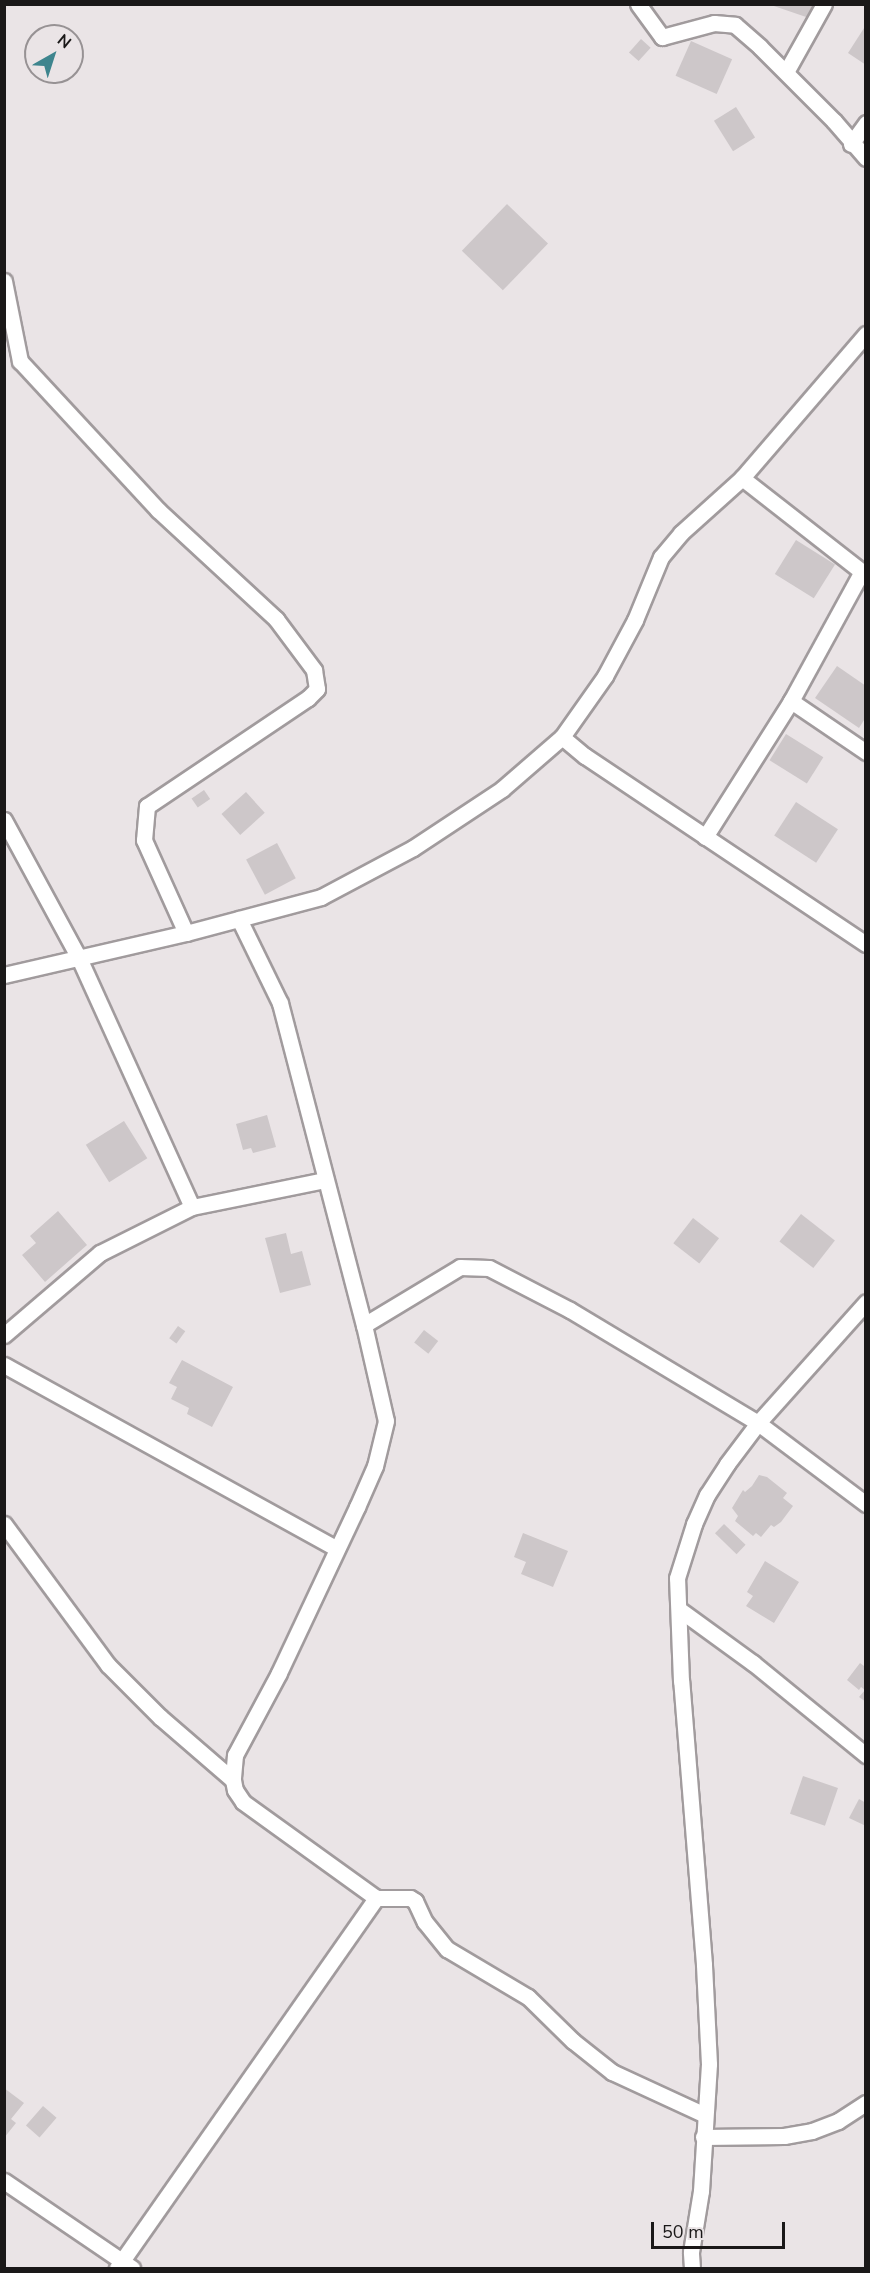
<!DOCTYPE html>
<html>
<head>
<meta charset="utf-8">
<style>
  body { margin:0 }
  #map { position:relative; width:870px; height:2273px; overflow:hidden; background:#eae4e6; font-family:"Nunito Sans",sans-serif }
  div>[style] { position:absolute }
  .building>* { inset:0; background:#cdc7c9; transform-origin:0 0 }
  .roads { filter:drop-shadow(2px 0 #a19b9d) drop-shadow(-2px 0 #a19b9d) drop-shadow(0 2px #a19b9d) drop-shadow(0 -2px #a19b9d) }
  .minor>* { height:15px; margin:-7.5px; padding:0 7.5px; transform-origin:7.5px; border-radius:7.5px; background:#fff }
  span { translate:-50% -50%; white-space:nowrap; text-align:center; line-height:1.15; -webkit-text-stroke:5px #eae4e6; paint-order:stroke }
  .frame { position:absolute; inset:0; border:6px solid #1a1818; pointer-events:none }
  .north { position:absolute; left:24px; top:24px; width:60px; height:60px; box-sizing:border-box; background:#eae4e6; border:2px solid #979294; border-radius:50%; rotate:39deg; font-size:16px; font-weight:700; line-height:24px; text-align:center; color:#1a1818 }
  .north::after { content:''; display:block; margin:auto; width:21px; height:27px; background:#3e858e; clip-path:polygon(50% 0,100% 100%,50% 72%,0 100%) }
  .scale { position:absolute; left:651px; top:2222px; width:134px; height:27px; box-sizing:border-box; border:3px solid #1a1818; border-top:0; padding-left:8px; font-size:18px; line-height:21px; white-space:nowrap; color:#1a1818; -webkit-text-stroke:4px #eae4e6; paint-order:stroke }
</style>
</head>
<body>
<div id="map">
  <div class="building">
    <i style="clip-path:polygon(768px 4px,817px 4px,812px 19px)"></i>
    <i style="clip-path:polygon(866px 25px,866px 65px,848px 53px)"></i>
    <i style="left:641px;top:39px;width:13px;height:18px;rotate:42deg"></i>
    <i style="left:691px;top:41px;width:45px;height:38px;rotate:24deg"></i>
    <i style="left:736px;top:107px;width:36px;height:26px;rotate:58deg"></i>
    <i style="left:507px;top:204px;width:57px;height:65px;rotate:44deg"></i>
    <i style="left:796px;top:540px;width:46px;height:40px;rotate:32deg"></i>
    <i style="clip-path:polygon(837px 666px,866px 686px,866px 717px,859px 728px,815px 698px)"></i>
    <i style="left:786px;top:734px;width:44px;height:31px;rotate:32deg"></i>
    <i style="left:204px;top:790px;width:11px;height:15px;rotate:56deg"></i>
    <i style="left:246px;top:792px;width:28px;height:33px;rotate:48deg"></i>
    <i style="left:796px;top:802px;width:50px;height:40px;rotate:33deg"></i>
    <i style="left:277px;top:843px;width:40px;height:35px;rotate:62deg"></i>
    <i style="clip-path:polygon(267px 1115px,276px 1147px,253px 1153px,251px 1148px,243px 1150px,236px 1124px)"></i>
    <i style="left:124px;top:1121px;width:44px;height:45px;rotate:58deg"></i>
    <i style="clip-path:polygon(58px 1211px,87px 1245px,45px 1282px,22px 1255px,36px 1243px,30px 1236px)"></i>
    <i style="left:801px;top:1214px;width:43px;height:35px;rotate:38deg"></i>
    <i style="left:693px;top:1218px;width:33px;height:32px;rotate:38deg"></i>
    <i style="clip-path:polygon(286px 1233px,291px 1254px,302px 1251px,311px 1285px,280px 1293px,265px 1238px)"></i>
    <i style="left:178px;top:1326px;width:9px;height:15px;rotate:36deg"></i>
    <i style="left:424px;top:1330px;width:18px;height:16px;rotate:38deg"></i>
    <i style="clip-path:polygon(182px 1360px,233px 1387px,212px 1427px,187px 1414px,189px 1408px,171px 1399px,177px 1387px,169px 1383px)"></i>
    <i style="clip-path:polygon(759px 1475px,767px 1477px,787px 1493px,783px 1498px,793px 1506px,781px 1522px,774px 1527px,771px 1525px,761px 1537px,756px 1533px,753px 1536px,735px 1521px,738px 1516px,732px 1508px,743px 1490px,745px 1492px,752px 1486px)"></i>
    <i style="left:724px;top:1524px;width:30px;height:13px;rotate:44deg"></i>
    <i style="clip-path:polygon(523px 1533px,568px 1551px,553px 1587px,521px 1574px,526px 1562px,514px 1557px)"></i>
    <i style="clip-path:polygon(765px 1561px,799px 1582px,774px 1623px,746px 1606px,753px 1596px,747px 1592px)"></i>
    <i style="clip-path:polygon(860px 1663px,864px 1666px,866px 1663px,866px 1702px,859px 1697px,865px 1690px,861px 1687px,859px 1690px,847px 1680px)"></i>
    <i style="left:803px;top:1776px;width:37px;height:40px;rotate:19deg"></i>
    <i style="clip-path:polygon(859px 1799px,866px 1803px,866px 1826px,849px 1818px)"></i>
    <i style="clip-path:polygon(4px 2088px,24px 2103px,11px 2119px,16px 2123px,4px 2138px)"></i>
    <i style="left:43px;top:2106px;width:18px;height:26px;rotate:41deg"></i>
  </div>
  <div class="roads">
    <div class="minor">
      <i style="left:638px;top:4px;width:41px;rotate:54deg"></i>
      <i style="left:662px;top:37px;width:54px;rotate:-15.1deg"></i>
      <i style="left:714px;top:23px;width:21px;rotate:5deg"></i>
      <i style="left:735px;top:25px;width:33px;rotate:41deg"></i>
      <i style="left:760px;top:47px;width:105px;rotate:45deg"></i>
      <i style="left:834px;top:121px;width:49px;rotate:49.1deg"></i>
      <i style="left:786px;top:72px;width:78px;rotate:-60.8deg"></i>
      <i style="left:851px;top:144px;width:26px;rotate:-54deg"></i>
      <i style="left:4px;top:281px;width:82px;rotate:78.7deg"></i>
      <i style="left:20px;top:361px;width:203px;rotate:47.2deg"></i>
      <i style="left:158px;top:510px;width:161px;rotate:42.7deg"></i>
      <i style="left:276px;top:619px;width:64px;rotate:53.3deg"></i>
      <i style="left:314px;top:670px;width:19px;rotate:81deg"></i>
      <i style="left:317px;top:689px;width:13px;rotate:135deg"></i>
      <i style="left:308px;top:698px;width:194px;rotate:146.1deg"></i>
      <i style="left:147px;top:806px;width:34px;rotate:95deg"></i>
      <i style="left:144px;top:840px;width:102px;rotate:65.7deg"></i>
      <i style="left:742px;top:478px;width:157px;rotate:38deg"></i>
      <i style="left:791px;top:701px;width:91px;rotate:34.2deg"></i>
      <i style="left:562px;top:737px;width:30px;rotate:40deg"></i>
      <i style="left:585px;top:756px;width:338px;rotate:33.8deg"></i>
      <i style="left:4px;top:820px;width:157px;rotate:61.5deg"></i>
      <i style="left:79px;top:958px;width:273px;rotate:65.6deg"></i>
      <i style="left:705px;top:837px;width:161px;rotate:-57.7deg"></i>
      <i style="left:791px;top:701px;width:146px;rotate:-61.3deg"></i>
      <i style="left:239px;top:919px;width:93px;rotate:64deg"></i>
      <i style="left:280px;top:1003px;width:333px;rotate:75.4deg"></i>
      <i style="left:364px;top:1325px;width:98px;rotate:77.1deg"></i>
      <i style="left:386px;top:1421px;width:46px;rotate:103.7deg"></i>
      <i style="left:375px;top:1466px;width:45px;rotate:113.7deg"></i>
      <i style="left:357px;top:1507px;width:183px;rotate:115.2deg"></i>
      <i style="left:279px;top:1673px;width:93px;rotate:118.2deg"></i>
      <i style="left:235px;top:1755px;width:25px;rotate:95deg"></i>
      <i style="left:233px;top:1780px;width:10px;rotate:79deg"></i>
      <i style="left:235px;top:1790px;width:14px;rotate:56deg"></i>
      <i style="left:243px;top:1802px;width:164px;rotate:35.8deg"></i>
      <i style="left:376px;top:1898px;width:34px"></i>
      <i style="left:410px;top:1898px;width:6px;rotate:31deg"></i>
      <i style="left:415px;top:1901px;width:23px;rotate:65deg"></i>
      <i style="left:425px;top:1922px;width:35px;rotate:51deg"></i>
      <i style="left:447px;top:1949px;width:94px;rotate:30.7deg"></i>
      <i style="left:528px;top:1997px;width:63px;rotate:44.4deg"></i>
      <i style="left:573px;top:2041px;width:50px;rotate:38.5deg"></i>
      <i style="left:612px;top:2072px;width:102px;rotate:24.8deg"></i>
      <i style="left:4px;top:975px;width:187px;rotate:-13deg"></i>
      <i style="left:186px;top:933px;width:140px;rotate:-14.9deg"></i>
      <i style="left:321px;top:897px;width:104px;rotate:-28deg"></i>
      <i style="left:413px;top:848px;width:107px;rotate:-33.5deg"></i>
      <i style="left:502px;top:789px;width:79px;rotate:-40.9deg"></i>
      <i style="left:562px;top:737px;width:75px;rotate:-54.8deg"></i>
      <i style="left:605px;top:676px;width:64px;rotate:-61.8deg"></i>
      <i style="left:635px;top:620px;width:68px;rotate:-67.6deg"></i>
      <i style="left:661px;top:557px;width:31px;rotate:-50deg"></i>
      <i style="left:681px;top:533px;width:82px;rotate:-42deg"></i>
      <i style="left:742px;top:478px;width:190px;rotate:-49.3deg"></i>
      <i style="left:364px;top:1325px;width:112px;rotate:-31.1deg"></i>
      <i style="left:460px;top:1267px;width:29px;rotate:2deg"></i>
      <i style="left:489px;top:1268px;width:91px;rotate:27.4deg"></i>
      <i style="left:570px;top:1310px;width:219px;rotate:31deg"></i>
      <i style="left:758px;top:1423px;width:135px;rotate:36.9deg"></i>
      <i style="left:4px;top:1335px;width:126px;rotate:-40.5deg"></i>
      <i style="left:100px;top:1253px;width:103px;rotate:-26.6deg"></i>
      <i style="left:192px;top:1207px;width:136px;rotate:-11.5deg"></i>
      <i style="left:4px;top:1365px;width:379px;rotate:28.9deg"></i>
      <i style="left:4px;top:1524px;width:175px;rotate:53.6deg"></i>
      <i style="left:108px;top:1665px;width:74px;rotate:45deg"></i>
      <i style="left:160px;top:1717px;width:96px;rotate:40.8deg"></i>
      <i style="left:680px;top:1610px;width:90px;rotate:36deg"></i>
      <i style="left:753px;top:1663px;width:146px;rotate:39.2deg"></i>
      <i style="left:703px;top:2137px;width:81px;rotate:-0.7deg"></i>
      <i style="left:784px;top:2136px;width:28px;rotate:-10deg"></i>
      <i style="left:812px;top:2131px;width:28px;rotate:-21deg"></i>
      <i style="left:838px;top:2121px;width:33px;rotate:-33deg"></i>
      <i style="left:4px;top:2181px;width:155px;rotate:34.2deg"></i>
      <i style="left:117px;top:2268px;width:452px;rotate:-55deg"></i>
      <i style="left:692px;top:2268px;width:16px;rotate:-94deg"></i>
      <i style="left:691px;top:2252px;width:62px;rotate:-80.7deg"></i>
      <i style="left:701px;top:2191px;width:127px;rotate:-86.4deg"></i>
      <i style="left:709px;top:2064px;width:100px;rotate:-92.9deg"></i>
      <i style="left:704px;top:1964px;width:284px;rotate:-94.6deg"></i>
      <i style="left:681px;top:1681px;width:103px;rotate:-92.2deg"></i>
      <i style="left:677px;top:1578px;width:57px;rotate:-72.5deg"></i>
      <i style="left:694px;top:1524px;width:32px;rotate:-66deg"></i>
      <i style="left:707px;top:1495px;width:37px;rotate:-57deg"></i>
      <i style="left:727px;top:1464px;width:51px;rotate:-52.9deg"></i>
      <i style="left:758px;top:1423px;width:162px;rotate:-48.2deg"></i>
    </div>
  </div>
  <div class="frame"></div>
  <div class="north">N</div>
  <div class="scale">50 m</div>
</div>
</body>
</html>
